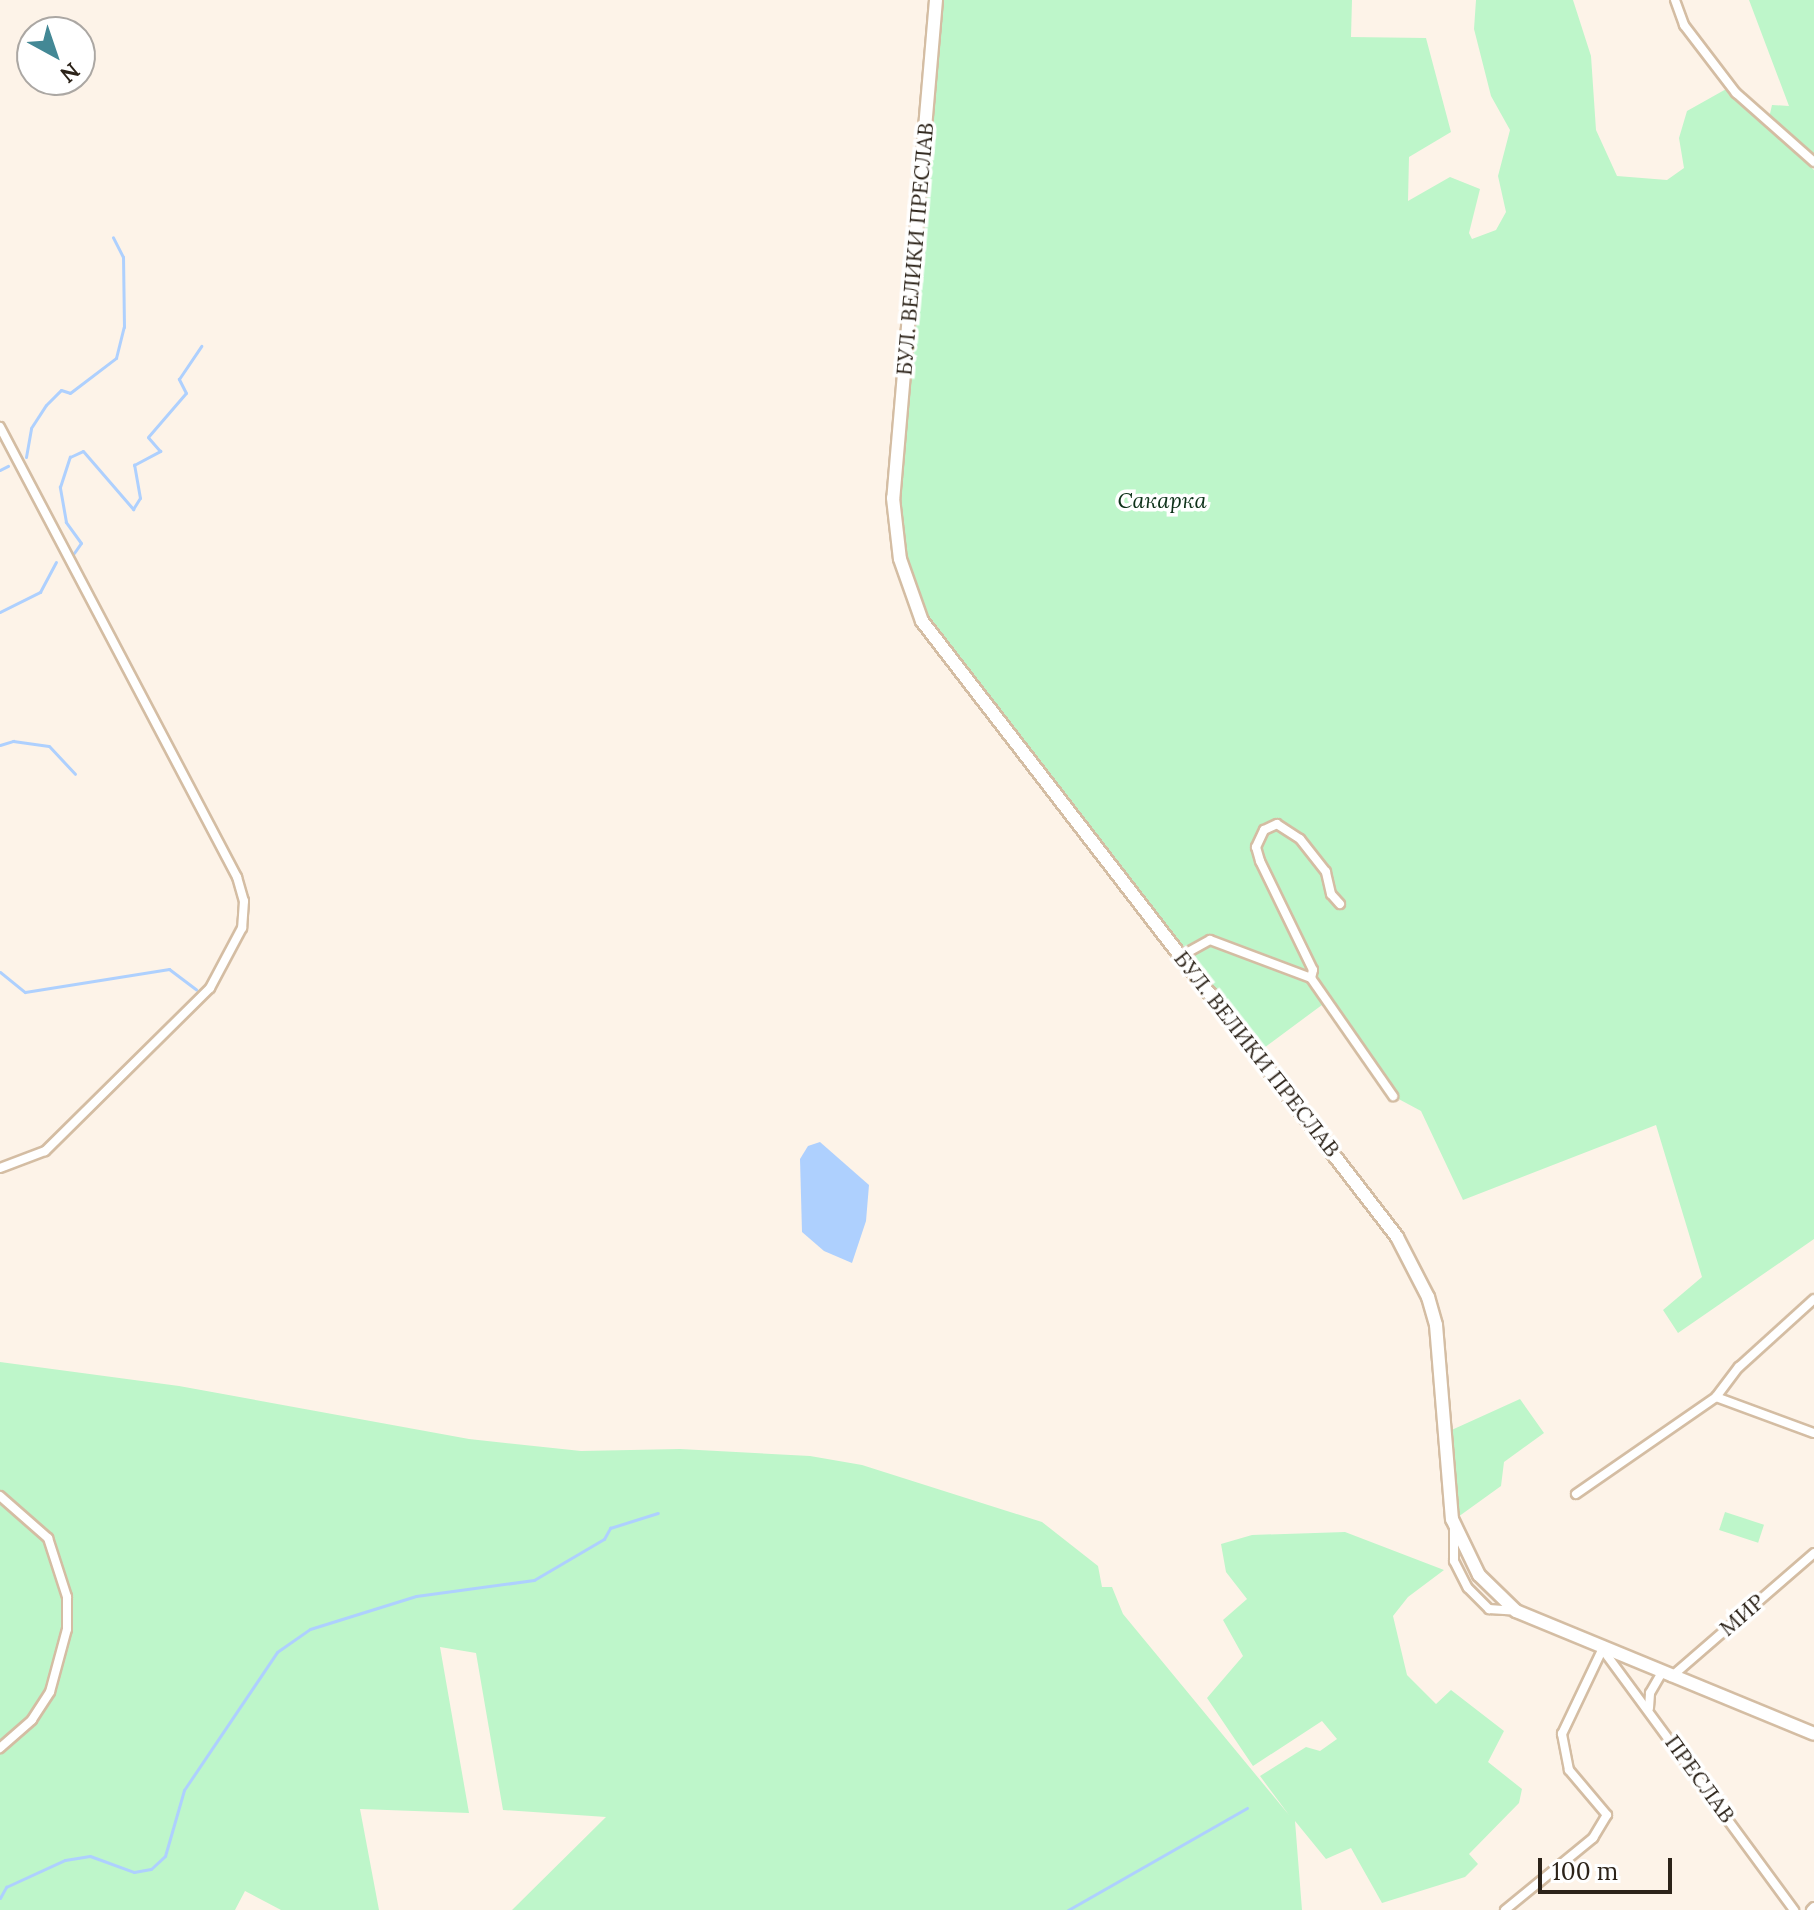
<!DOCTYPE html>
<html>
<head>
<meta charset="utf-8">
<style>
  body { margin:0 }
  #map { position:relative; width:1814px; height:1910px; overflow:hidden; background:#fdf3e8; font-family:Lora,serif }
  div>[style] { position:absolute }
  .green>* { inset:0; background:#bef6ca; transform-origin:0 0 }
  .water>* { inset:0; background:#aed0fe }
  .stream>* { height:3px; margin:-1.5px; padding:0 1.5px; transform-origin:1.5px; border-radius:1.5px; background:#aed0fe }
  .roads { filter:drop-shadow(2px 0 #d4bda3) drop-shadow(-2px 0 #d4bda3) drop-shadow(0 2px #d4bda3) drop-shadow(0 -2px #d4bda3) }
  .street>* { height:8px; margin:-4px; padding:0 4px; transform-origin:4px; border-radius:4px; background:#fff }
  .secondary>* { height:12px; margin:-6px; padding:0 6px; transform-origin:6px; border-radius:6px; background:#fff }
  span { translate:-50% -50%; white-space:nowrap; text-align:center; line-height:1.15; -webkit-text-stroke:7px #fff; paint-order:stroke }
  .street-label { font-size:22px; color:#2c2319 }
  .park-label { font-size:22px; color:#0d3118; font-style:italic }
  .north { position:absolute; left:16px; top:16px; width:80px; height:80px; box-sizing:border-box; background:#fff; border:2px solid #aba7a3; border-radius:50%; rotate:140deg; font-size:22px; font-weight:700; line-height:32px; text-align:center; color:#2c2319 }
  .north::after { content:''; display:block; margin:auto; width:28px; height:36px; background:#438895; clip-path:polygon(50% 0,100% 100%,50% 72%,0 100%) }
  .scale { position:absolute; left:1538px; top:1858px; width:134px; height:36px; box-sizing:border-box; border:4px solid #2c2319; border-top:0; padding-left:10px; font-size:24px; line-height:28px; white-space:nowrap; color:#2c2319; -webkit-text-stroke:6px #fff; paint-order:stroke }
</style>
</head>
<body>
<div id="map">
  <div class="green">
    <i style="clip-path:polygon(936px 0,1352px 0,1351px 37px,1426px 38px,1451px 132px,1409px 157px,1408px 201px,1450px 177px,1480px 189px,1469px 233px,1472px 239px,1496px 230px,1506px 212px,1498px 176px,1510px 130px,1491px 96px,1474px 29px,1476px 0,1573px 0,1591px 56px,1596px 130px,1617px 176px,1667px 180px,1684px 168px,1679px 138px,1687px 111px,1728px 88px,1814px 170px,1814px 1239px,1678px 1333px,1663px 1310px,1702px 1277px,1656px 1125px,1463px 1200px,1421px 1111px,1393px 1096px,1326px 1002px,1257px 1053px,922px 621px,894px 528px)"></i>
    <i style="clip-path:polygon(1749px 0,1814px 0,1814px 157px,1769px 118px,1772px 105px,1789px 106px)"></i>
    <i style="clip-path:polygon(0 1362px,179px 1386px,469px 1439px,581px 1451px,680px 1449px,810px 1456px,862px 1465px,1042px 1522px,1098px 1566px,1102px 1587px,1112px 1587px,1123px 1614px,1289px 1815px,1260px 1776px,1306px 1747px,1320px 1751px,1337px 1739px,1322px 1721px,1253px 1766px,1207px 1698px,1243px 1656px,1223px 1620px,1247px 1599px,1226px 1572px,1221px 1544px,1252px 1535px,1345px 1532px,1444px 1570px,1408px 1597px,1393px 1616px,1407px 1675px,1436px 1704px,1451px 1690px,1504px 1731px,1488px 1762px,1522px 1789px,1519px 1803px,1469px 1854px,1478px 1864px,1465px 1877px,1382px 1903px,1351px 1848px,1326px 1859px,1295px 1821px,1302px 1910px,512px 1910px,606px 1817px,503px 1810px,476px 1653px,440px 1647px,469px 1813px,360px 1809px,379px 1910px,281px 1910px,245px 1891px,235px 1910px,0 1910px)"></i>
    <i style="clip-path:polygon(1520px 1399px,1544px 1433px,1504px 1462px,1501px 1486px,1458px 1517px,1445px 1433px)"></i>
    <i style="left:1725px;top:1512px;width:41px;height:19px;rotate:18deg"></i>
  </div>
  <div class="water">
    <i style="clip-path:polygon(820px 1142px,869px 1185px,866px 1221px,852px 1263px,824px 1251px,802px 1232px,800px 1159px,808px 1146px)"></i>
  </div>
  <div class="stream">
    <i style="left:26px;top:457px;width:29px;rotate:-80deg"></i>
    <i style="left:31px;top:428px;width:27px;rotate:-57deg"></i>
    <i style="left:46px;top:405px;width:21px;rotate:-45deg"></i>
    <i style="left:61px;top:390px;width:9px;rotate:18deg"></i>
    <i style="left:70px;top:393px;width:58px;rotate:-37.3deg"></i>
    <i style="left:116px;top:358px;width:32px;rotate:-76deg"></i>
    <i style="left:124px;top:327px;width:70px;rotate:-90.8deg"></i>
    <i style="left:123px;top:257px;width:22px;rotate:-117deg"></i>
    <i style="left:0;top:470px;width:9px;rotate:-27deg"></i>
    <i style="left:74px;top:553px;width:12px;rotate:-55deg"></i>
    <i style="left:81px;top:543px;width:26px;rotate:-126deg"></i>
    <i style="left:66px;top:522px;width:36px;rotate:-100deg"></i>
    <i style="left:60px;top:487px;width:32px;rotate:-72deg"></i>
    <i style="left:70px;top:457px;width:14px;rotate:-25deg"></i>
    <i style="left:83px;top:451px;width:77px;rotate:49.2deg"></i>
    <i style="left:133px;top:509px;width:13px;rotate:-58deg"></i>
    <i style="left:140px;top:498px;width:34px;rotate:-100deg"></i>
    <i style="left:134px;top:465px;width:30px;rotate:-28deg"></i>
    <i style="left:160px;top:451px;width:18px;rotate:-131deg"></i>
    <i style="left:148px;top:437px;width:58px;rotate:-49.2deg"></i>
    <i style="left:186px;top:393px;width:16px;rotate:-117deg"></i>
    <i style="left:179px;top:379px;width:40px;rotate:-56deg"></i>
    <i style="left:0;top:612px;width:45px;rotate:-26.6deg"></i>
    <i style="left:40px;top:592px;width:34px;rotate:-62deg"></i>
    <i style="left:0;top:745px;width:14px;rotate:-17deg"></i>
    <i style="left:13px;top:741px;width:36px;rotate:8deg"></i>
    <i style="left:49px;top:746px;width:38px;rotate:47deg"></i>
    <i style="left:0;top:972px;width:32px;rotate:39deg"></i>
    <i style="left:25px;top:992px;width:146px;rotate:-9.1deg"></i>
    <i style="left:169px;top:969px;width:34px;rotate:37deg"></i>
    <i style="left:0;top:1898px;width:13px;rotate:-61deg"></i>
    <i style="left:6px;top:1887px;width:65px;rotate:-24.6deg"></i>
    <i style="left:65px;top:1860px;width:25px;rotate:-9deg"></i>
    <i style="left:90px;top:1856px;width:47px;rotate:20deg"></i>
    <i style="left:134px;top:1872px;width:17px;rotate:-10deg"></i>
    <i style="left:151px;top:1869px;width:19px;rotate:-43deg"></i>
    <i style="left:165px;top:1856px;width:69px;rotate:-73.9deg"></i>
    <i style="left:184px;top:1790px;width:166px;rotate:-56deg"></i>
    <i style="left:277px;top:1652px;width:40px;rotate:-34.9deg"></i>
    <i style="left:310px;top:1629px;width:111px;rotate:-17.3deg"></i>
    <i style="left:416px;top:1596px;width:119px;rotate:-7.7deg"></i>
    <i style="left:534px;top:1580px;width:81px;rotate:-30.4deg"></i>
    <i style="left:604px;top:1539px;width:13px;rotate:-61deg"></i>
    <i style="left:610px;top:1528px;width:50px;rotate:-17.4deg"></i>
    <i style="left:1068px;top:1910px;width:206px;rotate:-29.7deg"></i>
  </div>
  <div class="roads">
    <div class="street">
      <i style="left:1675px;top:0;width:27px;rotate:70deg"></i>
      <i style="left:1684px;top:25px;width:86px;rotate:52.6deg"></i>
      <i style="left:1736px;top:93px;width:104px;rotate:41.5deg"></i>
      <i style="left:0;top:427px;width:509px;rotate:62.23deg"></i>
      <i style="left:237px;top:877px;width:25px;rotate:74deg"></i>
      <i style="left:244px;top:901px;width:27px;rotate:94deg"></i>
      <i style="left:242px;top:928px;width:68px;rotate:118.1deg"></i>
      <i style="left:210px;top:988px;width:232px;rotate:135.3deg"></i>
      <i style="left:45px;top:1151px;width:48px;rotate:159.3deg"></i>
      <i style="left:1340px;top:904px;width:13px;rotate:-132deg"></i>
      <i style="left:1331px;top:894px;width:23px;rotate:-103deg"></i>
      <i style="left:1326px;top:872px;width:42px;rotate:-128.2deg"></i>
      <i style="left:1300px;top:839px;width:27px;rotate:-147deg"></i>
      <i style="left:1277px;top:824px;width:14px;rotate:155deg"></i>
      <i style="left:1264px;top:830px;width:19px;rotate:115deg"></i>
      <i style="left:1256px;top:847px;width:15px;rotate:74deg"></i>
      <i style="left:1260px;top:861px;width:121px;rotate:64.1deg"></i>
      <i style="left:1313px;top:970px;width:8px;rotate:104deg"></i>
      <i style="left:1311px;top:978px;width:144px;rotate:55.2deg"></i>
      <i style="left:1181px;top:956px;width:33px;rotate:-29deg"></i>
      <i style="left:1210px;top:940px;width:108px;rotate:20.6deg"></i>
      <i style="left:1716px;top:1397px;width:104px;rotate:20.2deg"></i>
      <i style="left:1576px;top:1494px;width:170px;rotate:-34.7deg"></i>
      <i style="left:1716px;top:1397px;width:38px;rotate:-53deg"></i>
      <i style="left:1739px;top:1367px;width:101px;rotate:-42.2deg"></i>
      <i style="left:0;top:1496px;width:64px;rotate:41.2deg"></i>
      <i style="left:48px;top:1538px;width:62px;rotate:72.1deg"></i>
      <i style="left:67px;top:1597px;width:32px;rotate:90deg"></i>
      <i style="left:67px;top:1629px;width:65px;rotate:105.1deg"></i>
      <i style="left:50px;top:1692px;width:33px;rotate:123deg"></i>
      <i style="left:32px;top:1720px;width:43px;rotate:138.8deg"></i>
      <i style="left:1454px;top:1527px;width:34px;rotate:90deg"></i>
      <i style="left:1454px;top:1561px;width:30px;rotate:63deg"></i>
      <i style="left:1468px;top:1588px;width:30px;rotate:45deg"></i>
      <i style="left:1489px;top:1609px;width:27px;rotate:4deg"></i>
      <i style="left:1603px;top:1650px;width:323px;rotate:53.7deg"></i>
      <i style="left:1671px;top:1677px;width:189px;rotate:-40.9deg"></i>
      <i style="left:1649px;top:1708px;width:15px;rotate:-86deg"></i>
      <i style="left:1650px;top:1693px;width:22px;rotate:-60deg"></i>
      <i style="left:1505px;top:1910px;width:114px;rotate:-39.3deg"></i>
      <i style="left:1593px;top:1838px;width:27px;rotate:-59deg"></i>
      <i style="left:1607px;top:1815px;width:59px;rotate:-130.2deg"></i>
      <i style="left:1569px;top:1770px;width:37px;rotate:-101deg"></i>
      <i style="left:1562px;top:1734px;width:93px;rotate:-64.5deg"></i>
      <i style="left:1811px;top:1910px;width:4px;rotate:-45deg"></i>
    </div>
    <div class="secondary">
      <i style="left:936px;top:0;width:500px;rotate:94.9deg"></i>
      <i style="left:893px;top:498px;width:61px;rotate:83.5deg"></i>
      <i style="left:900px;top:559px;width:66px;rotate:70.5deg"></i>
      <i style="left:922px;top:621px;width:778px;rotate:52.36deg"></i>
      <i style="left:1397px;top:1237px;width:68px;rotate:62.7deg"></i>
      <i style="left:1428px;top:1297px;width:29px;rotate:74deg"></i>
      <i style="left:1436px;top:1325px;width:195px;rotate:85.3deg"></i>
      <i style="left:1452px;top:1519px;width:62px;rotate:64.3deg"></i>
      <i style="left:1479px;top:1575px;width:52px;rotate:44.2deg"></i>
      <i style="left:1516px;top:1611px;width:322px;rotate:22.4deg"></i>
    </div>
  </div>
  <div class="street-label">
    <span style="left:915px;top:249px;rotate:-85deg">БУЛ. ВЕЛИКИ ПРЕСЛАВ</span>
    <span style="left:1257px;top:1054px;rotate:52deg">БУЛ. ВЕЛИКИ ПРЕСЛАВ</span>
    <span style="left:1742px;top:1615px;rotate:-41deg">МИР</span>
    <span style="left:1700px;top:1779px;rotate:54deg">ПРЕСЛАВ</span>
  </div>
  <div class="park-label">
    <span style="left:1162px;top:501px">Сакарка</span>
  </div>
  <div class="north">N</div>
  <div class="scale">100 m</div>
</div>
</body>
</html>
